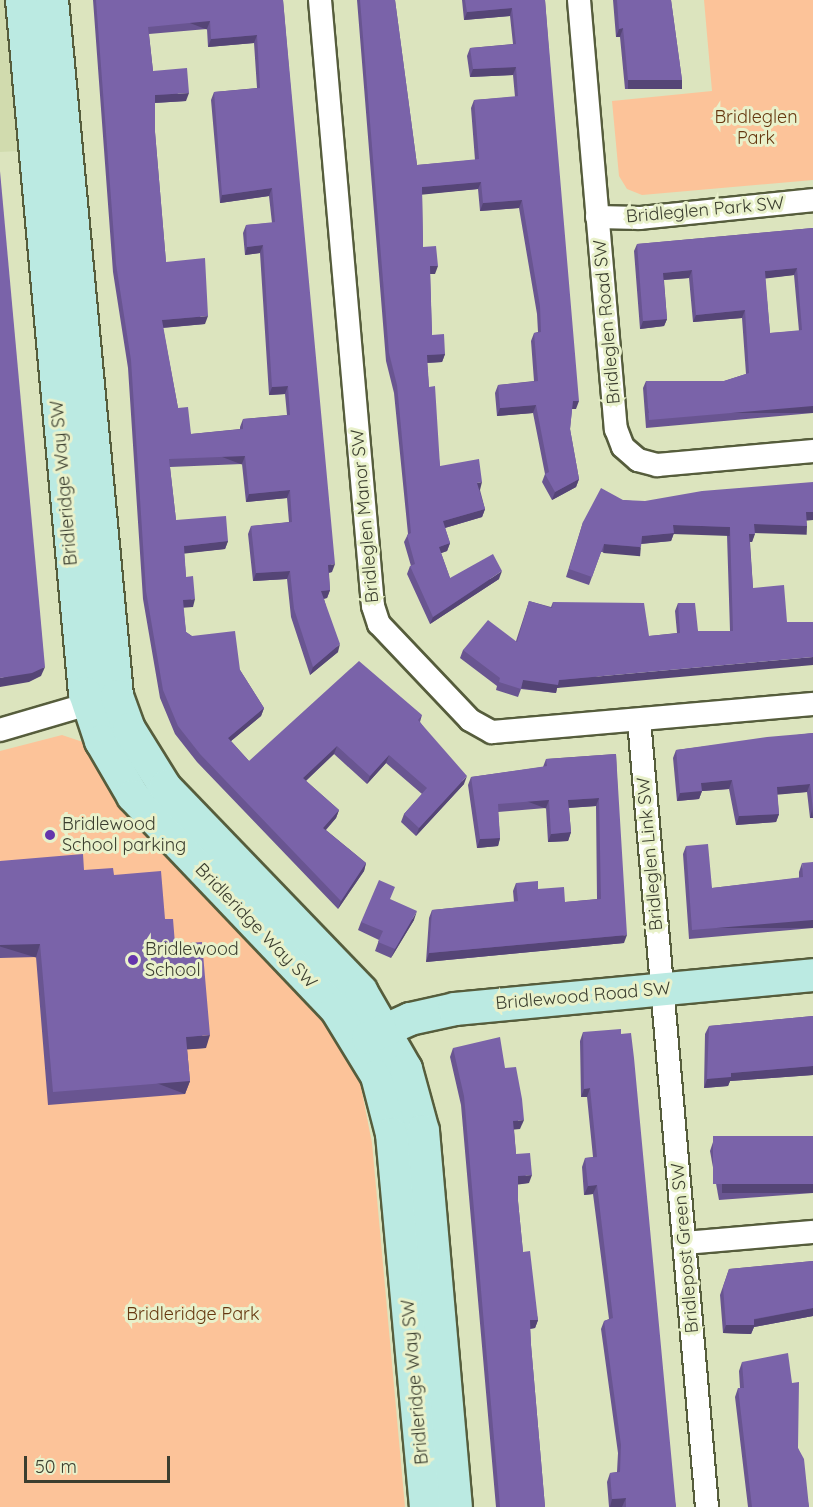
<!DOCTYPE html>
<html>
<head>
<meta charset="utf-8">
<style>
  body { margin:0 }
  #map { position:relative; width:813px; height:1507px; overflow:hidden; background:#dce4be; font-family:Quicksand,sans-serif }
  div>[style] { position:absolute }
  .built>* { inset:0; background:#d1dbae }
  .green>* { inset:0; background:#fcc399 }
  .roads { filter:drop-shadow(2px 0 #565d3c) drop-shadow(-2px 0 #565d3c) drop-shadow(0 2px #565d3c) drop-shadow(0 -2px #565d3c) }
  .street>* { height:22px; margin:-11px; padding:0 11px; transform-origin:11px; border-radius:11px; background:#fff }
  .secondary>* { height:32px; margin:-16px; padding:0 16px; transform-origin:16px; border-radius:16px; background:#bbeae2 }
  .wall>* { inset:0; background:#695591 }
  .shaded-wall>* { inset:0; background:#554576; transform-origin:0 0 }
  .building>* { inset:0; background:#7a63a9; transform-origin:0 0 }
  .dots>* { width:16px; height:16px; translate:-50% -50%; box-sizing:border-box; border:3px solid #e9f1cb; border-radius:50% }
  span { translate:-50% -50%; white-space:nowrap; text-align:center; line-height:1.15; -webkit-text-stroke:6px #e9f1cb; paint-order:stroke }
  .park-label { font-size:18px; color:#663810 }
  .street-label { font-size:18px; color:#3b3e2f }
  .poi-label { font-size:18px; color:#3b3e2f }
  .left { translate:0 -50%; text-align:left }
  .scale { position:absolute; left:24px; top:1456px; width:146px; height:27px; box-sizing:border-box; border:3px solid #3b3e2f; border-top:0; padding-left:8px; font-size:18px; line-height:21px; white-space:nowrap; color:#3b3e2f; -webkit-text-stroke:4px #e9f1cb; paint-order:stroke }
</style>
</head>
<body>
<div id="map">
  <div class="built">
    <i style="clip-path:polygon(0 0,4px 0,18px 151px,0 152px)"></i>
  </div>
  <div class="green">
    <i style="clip-path:polygon(704px 0,813px 0,813px 180px,642px 195px,627px 189px,619px 176px,612px 101px,712px 91px)"></i>
    <i style="clip-path:polygon(62px 735px,83px 742px,303px 993px,341px 1042px,359px 1077px,372px 1143px,405px 1507px,0 1507px,0 751px)"></i>
  </div>
  <div class="roads">
    <div class="street">
      <i style="left:320px;top:0;width:608px;rotate:85deg"></i>
      <i style="left:373px;top:606px;width:19px;rotate:72deg"></i>
      <i style="left:379px;top:624px;width:132px;rotate:46.5deg"></i>
      <i style="left:470px;top:720px;width:25px;rotate:29deg"></i>
      <i style="left:492px;top:732px;width:322px;rotate:-5deg"></i>
      <i style="left:579px;top:0;width:431px;rotate:85.1deg"></i>
      <i style="left:616px;top:429px;width:19px;rotate:69deg"></i>
      <i style="left:623px;top:447px;width:20px;rotate:41deg"></i>
      <i style="left:638px;top:460px;width:20px;rotate:15deg"></i>
      <i style="left:657px;top:465px;width:157px;rotate:-5.1deg"></i>
      <i style="left:597px;top:217px;width:43px;rotate:1.3deg"></i>
      <i style="left:640px;top:218px;width:174px;rotate:-5.9deg"></i>
      <i style="left:639px;top:720px;width:790px;rotate:85.06deg"></i>
      <i style="left:0;top:730px;width:106px;rotate:-16.4deg"></i>
      <i style="left:684px;top:1243px;width:129px;rotate:-4.9deg"></i>
    </div>
    <div class="secondary">
      <i style="left:22px;top:0;width:696px;rotate:84.81deg"></i>
      <i style="left:85px;top:693px;width:51px;rotate:71.6deg"></i>
      <i style="left:101px;top:741px;width:64px;rotate:59.8deg"></i>
      <i style="left:133px;top:796px;width:294px;rotate:46.4deg"></i>
      <i style="left:336px;top:1009px;width:79px;rotate:58.5deg"></i>
      <i style="left:377px;top:1076px;width:60px;rotate:75.5deg"></i>
      <i style="left:392px;top:1134px;width:375px;rotate:84.8deg"></i>
      <i style="left:52px;top:0;width:699px;rotate:84.66deg"></i>
      <i style="left:117px;top:696px;width:35px;rotate:70deg"></i>
      <i style="left:129px;top:729px;width:68px;rotate:58.2deg"></i>
      <i style="left:165px;top:787px;width:283px;rotate:46.1deg"></i>
      <i style="left:361px;top:991px;width:90px;rotate:60deg"></i>
      <i style="left:406px;top:1069px;width:64px;rotate:74.7deg"></i>
      <i style="left:423px;top:1131px;width:377px;rotate:85deg"></i>
      <i style="left:368px;top:1038px;width:46px;rotate:-24.3deg"></i>
      <i style="left:410px;top:1019px;width:46px;rotate:-12.5deg"></i>
      <i style="left:455px;top:1009px;width:360px;rotate:-5.4deg"></i>
    </div>
  </div>
  <div class="wall">
    <i style="clip-path:polygon(evenodd,93px 0,283px 0,332px 572px,329px 573px,330px 590px,327px 598px,324px 599px,338px 652px,310px 675px,291px 617px,287px 579px,253px 581px,248px 534px,251px 526px,289px 522px,287px 498px,246px 502px,242px 464px,170px 467px,176px 520px,228px 541px,225px 549px,184px 553px,186px 577px,193px 607px,183px 607px,186px 632px,240px 670px,264px 708px,261px 716px,231px 741px,249px 761px,422px 715px,420px 722px,464px 784px,416px 836px,401px 822px,404px 814px,422px 794px,386px 763px,367px 784px,334px 754px,306px 781px,339px 810px,336px 818px,326px 830px,366px 863px,364px 871px,338px 909px,197px 762px,175px 734px,160px 698px,143px 599px,128px 368px,113px 272px,93px 0,207px 29px,208px 47px,254px 43px,257px 88px,214px 92px,211px 100px,220px 203px,269px 196px,272px 223px,246px 225px,243px 233px,245px 255px,260px 253px,269px 395px,285px 394px,287px 415px,243px 419px,240px 427px,240px 429px,191px 434px,178px 408px,163px 328px,205px 324px,166px 262px,155px 132px,155px 103px,186px 101px,153px 71px,149px 34px,207px 29px)"></i>
    <i style="clip-path:polygon(357px 0,395px 0,417px 165px,475px 160px,471px 108px,474px 100px,515px 97px,513px 75px,470px 77px,467px 56px,470px 48px,513px 44px,510px 16px,464px 20px,462px 0,545px 0,576px 409px,572px 409px,570px 429px,579px 479px,576px 487px,552px 500px,542px 482px,545px 474px,533px 413px,497px 416px,495px 393px,498px 385px,534px 381px,531px 341px,534px 333px,538px 332px,537px 314px,519px 208px,480px 211px,478px 189px,422px 194px,423px 247px,435px 274px,430px 274px,432px 335px,445px 354px,442px 362px,427px 363px,429px 387px,440px 466px,480px 490px,485px 509px,482px 517px,445px 528px,450px 543px,447px 551px,441px 553px,450px 578px,499px 579px,430px 624px,407px 574px,410px 566px,411px 566px,404px 542px,408px 534px,394px 393px,386px 361px)"></i>
    <i style="clip-path:polygon(613px 0,671px 0,682px 80px,679px 89px,625px 89px,620px 37px,616px 37px)"></i>
    <i style="clip-path:polygon(evenodd,813px 228px,813px 413px,646px 428px,643px 388px,646px 381px,724px 381px,746px 374px,742px 318px,693px 322px,689px 278px,664px 280px,667px 319px,664px 326px,640px 329px,634px 251px,637px 244px,813px 228px,794px 275px,799px 331px,770px 333px,765px 278px,794px 275px)"></i>
    <i style="clip-path:polygon(623px 500px,806px 520px,807px 526px,804px 534px,755px 532px,752px 542px,750px 542px,753px 588px,787px 622px,557px 688px,556px 693px,521px 689px,518px 697px,496px 690px,497px 686px,460px 658px,463px 650px,516px 641px,529px 601px,551px 607px,553px 602px,649px 636px,677px 633px,675px 611px,678px 603px,698px 631px,730px 631px,727px 535px,674px 533px,671px 541px,641px 544px,638px 555px,601px 552px,589px 585px,566px 577px,583px 522px)"></i>
    <i style="clip-path:polygon(813px 733px,813px 818px,810px 818px,807px 792px,777px 794px,779px 814px,776px 822px,736px 825px,729px 789px,702px 791px,699px 799px,677px 801px,673px 758px,676px 750px)"></i>
    <i style="clip-path:polygon(616px 754px,624px 943px,426px 962px,429px 918px,432px 910px,514px 902px,513px 891px,516px 883px,538px 889px,565px 902px,597px 899px,596px 806px,569px 808px,571px 832px,568px 841px,548px 842px,546px 808px,498px 812px,500px 838px,498px 846px,477px 848px,468px 785px,471px 777px,543px 767px,546px 759px)"></i>
    <i style="clip-path:polygon(686px 846px,712px 888px,799px 878px,799px 872px,802px 863px,813px 928px,689px 939px,683px 854px)"></i>
    <i style="clip-path:polygon(0 861px,84px 870px,114px 875px,165px 919px,175px 944px,206px 1048px,187px 1049px,190px 1081px,185px 1094px,48px 1105px,36px 957px,0 958px)"></i>
    <i style="clip-path:polygon(390px 900px,414px 920px,391px 958px,375px 951px,379px 940px,358px 930px,361px 922px)"></i>
    <i style="clip-path:polygon(813px 1016px,813px 1075px,730px 1081px,728px 1086px,704px 1088px,705px 1034px,709px 1026px)"></i>
    <i style="clip-path:polygon(583px 1032px,676px 1507px,609px 1507px,607px 1482px,610px 1473px,617px 1472px,618px 1453px,601px 1329px,604px 1321px,609px 1319px,593px 1194px,584px 1195px,582px 1167px,585px 1158px,593px 1157px,587px 1097px,581px 1097px,580px 1041px)"></i>
    <i style="clip-path:polygon(453px 1048px,505px 1068px,520px 1129px,514px 1129px,516px 1154px,529px 1183px,518px 1184px,518px 1201px,523px 1252px,538px 1320px,535px 1328px,530px 1329px,531px 1345px,545px 1507px,496px 1507px,461px 1105px,450px 1057px)"></i>
    <i style="clip-path:polygon(813px 1136px,813px 1193px,719px 1200px,710px 1151px,713px 1142px)"></i>
    <i style="clip-path:polygon(813px 1261px,813px 1316px,754px 1327px,751px 1334px,723px 1333px,720px 1295px,729px 1269px)"></i>
    <i style="clip-path:polygon(742px 1362px,798px 1448px,809px 1507px,748px 1507px,735px 1397px,738px 1388px,740px 1388px,739px 1371px)"></i>
  </div>
  <div class="shaded-wall">
    <i style="clip-path:polygon(512px 8px,510px 16px,464px 20px,467px 12px)"></i>
    <i style="left:210px;top:21px;width:9px;height:62px;rotate:111deg"></i>
    <i style="clip-path:polygon(623px 28px,620px 37px,616px 37px,619px 29px)"></i>
    <i style="clip-path:polygon(257px 35px,254px 43px,208px 47px,211px 39px)"></i>
    <i style="clip-path:polygon(516px 67px,513px 75px,470px 77px,473px 69px)"></i>
    <i style="left:628px;top:80px;width:54px;height:9px"></i>
    <i style="clip-path:polygon(189px 93px,186px 101px,153px 103px,155px 95px)"></i>
    <i style="clip-path:polygon(481px 182px,478px 189px,419px 195px,422px 187px)"></i>
    <i style="clip-path:polygon(272px 188px,269px 196px,220px 203px,222px 195px)"></i>
    <i style="clip-path:polygon(522px 200px,519px 208px,480px 211px,483px 203px)"></i>
    <i style="clip-path:polygon(263px 245px,260px 253px,245px 255px,247px 247px)"></i>
    <i style="clip-path:polygon(430px 266px,438px 266px,435px 274px,427px 274px)"></i>
    <i style="clip-path:polygon(797px 268px,794px 275px,762px 279px,765px 271px)"></i>
    <i style="clip-path:polygon(692px 270px,689px 278px,660px 280px,663px 273px)"></i>
    <i style="clip-path:polygon(745px 310px,742px 318px,693px 322px,696px 315px)"></i>
    <i style="clip-path:polygon(208px 316px,205px 324px,159px 328px,162px 320px)"></i>
    <i style="clip-path:polygon(667px 319px,664px 326px,640px 329px,643px 321px)"></i>
    <i style="clip-path:polygon(445px 354px,442px 362px,424px 363px,427px 355px)"></i>
    <i style="clip-path:polygon(288px 386px,285px 394px,269px 395px,272px 387px)"></i>
    <i style="clip-path:polygon(573px 401px,579px 401px,576px 409px,570px 409px)"></i>
    <i style="clip-path:polygon(536px 405px,533px 413px,497px 416px,500px 408px)"></i>
    <i style="left:813px;top:406px;width:7px;height:165px;rotate:90deg"></i>
    <i style="left:245px;top:456px;width:9px;height:76px;rotate:111deg"></i>
    <i style="clip-path:polygon(579px 479px,576px 487px,552px 500px,555px 492px)"></i>
    <i style="clip-path:polygon(482px 482px,480px 490px,474px 491px,477px 483px)"></i>
    <i style="clip-path:polygon(290px 490px,287px 498px,246px 502px,249px 494px)"></i>
    <i style="clip-path:polygon(485px 509px,482px 517px,441px 529px,443px 521px)"></i>
    <i style="clip-path:polygon(806px 512px,813px 512px,813px 520px,803px 521px)"></i>
    <i style="left:754px;top:524px;width:53px;height:9px;rotate:2deg"></i>
    <i style="left:673px;top:525px;width:57px;height:9px;rotate:2deg"></i>
    <i style="clip-path:polygon(674px 533px,671px 541px,639px 544px,642px 536px)"></i>
    <i style="clip-path:polygon(749px 534px,755px 534px,752px 542px,746px 542px)"></i>
    <i style="clip-path:polygon(228px 541px,225px 549px,181px 554px,184px 546px)"></i>
    <i style="clip-path:polygon(450px 543px,447px 551px,436px 555px,439px 547px)"></i>
    <i style="left:604px;top:544px;width:37px;height:9px;rotate:5deg"></i>
    <i style="clip-path:polygon(335px 564px,332px 572px,325px 573px,328px 565px)"></i>
    <i style="clip-path:polygon(290px 571px,287px 579px,253px 581px,256px 573px)"></i>
    <i style="clip-path:polygon(502px 571px,499px 579px,430px 624px,433px 617px)"></i>
    <i style="clip-path:polygon(330px 590px,327px 598px,318px 599px,321px 591px)"></i>
    <i style="clip-path:polygon(195px 599px,193px 607px,180px 608px,183px 600px)"></i>
    <i style="clip-path:polygon(340px 644px,338px 652px,310px 675px,313px 667px)"></i>
    <i style="clip-path:polygon(813px 657px,813px 665px,557px 688px,556px 693px,520px 688px,523px 680px,559px 680px)"></i>
    <i style="clip-path:polygon(45px 667px,41px 676px,29px 682px,0 687px,0 678px)"></i>
    <i style="clip-path:polygon(264px 708px,261px 716px,225px 746px,228px 738px)"></i>
    <i style="clip-path:polygon(337px 746px,334px 754px,300px 786px,303px 778px)"></i>
    <i style="clip-path:polygon(389px 755px,386px 763px,367px 784px,370px 776px)"></i>
    <i style="clip-path:polygon(467px 776px,464px 784px,416px 836px,419px 828px)"></i>
    <i style="clip-path:polygon(732px 780px,729px 789px,702px 791px,699px 799px,677px 801px,680px 793px,701px 783px)"></i>
    <i style="clip-path:polygon(810px 784px,807px 792px,774px 795px,777px 787px)"></i>
    <i style="clip-path:polygon(599px 798px,596px 806px,565px 808px,568px 800px)"></i>
    <i style="left:549px;top:800px;width:9px;height:51px;rotate:111deg"></i>
    <i style="clip-path:polygon(339px 810px,336px 818px,320px 836px,323px 828px)"></i>
    <i style="clip-path:polygon(812px 810px,813px 818px,810px 818px)"></i>
    <i style="clip-path:polygon(779px 814px,776px 822px,736px 825px,739px 816px)"></i>
    <i style="clip-path:polygon(571px 832px,568px 841px,548px 842px,551px 834px)"></i>
    <i style="clip-path:polygon(500px 838px,498px 846px,477px 848px,480px 839px)"></i>
    <i style="clip-path:polygon(366px 863px,364px 871px,338px 909px,341px 901px)"></i>
    <i style="clip-path:polygon(417px 911px,414px 920px,391px 958px,395px 949px)"></i>
    <i style="left:813px;top:920px;width:8px;height:121px;rotate:90deg"></i>
    <i style="clip-path:polygon(627px 935px,624px 943px,426px 962px,429px 953px)"></i>
    <i style="left:40px;top:944px;width:14px;height:40px;rotate:107deg"></i>
    <i style="clip-path:polygon(210px 1035px,206px 1048px,181px 1050px,186px 1037px)"></i>
    <i style="clip-path:polygon(813px 1066px,813px 1075px,730px 1081px,728px 1086px,704px 1088px,707px 1079px,731px 1073px)"></i>
    <i style="left:190px;top:1081px;width:14px;height:137px;rotate:111deg"></i>
    <i style="clip-path:polygon(590px 1088px,587px 1097px,581px 1097px,584px 1089px)"></i>
    <i style="clip-path:polygon(524px 1120px,520px 1129px,510px 1130px,513px 1121px)"></i>
    <i style="clip-path:polygon(532px 1175px,529px 1183px,515px 1185px,518px 1176px)"></i>
    <i style="left:813px;top:1184px;width:9px;height:91px;rotate:90deg"></i>
    <i style="clip-path:polygon(597px 1185px,593px 1194px,584px 1195px,588px 1186px)"></i>
    <i style="clip-path:polygon(813px 1308px,813px 1316px,754px 1327px,751px 1334px,723px 1333px,726px 1325px)"></i>
    <i style="clip-path:polygon(530px 1320px,538px 1320px,535px 1328px,527px 1329px)"></i>
    <i style="clip-path:polygon(626px 1498px,622px 1507px,610px 1507px,612px 1499px)"></i>
  </div>
  <div class="building">
    <i style="clip-path:polygon(evenodd,96px 0,283px 0,335px 564px,328px 565px,330px 590px,321px 591px,340px 644px,313px 667px,294px 609px,290px 571px,256px 573px,251px 526px,292px 522px,290px 490px,249px 494px,245px 456px,169px 459px,176px 520px,226px 516px,228px 541px,184px 546px,186px 577px,193px 576px,195px 599px,183px 600px,186px 632px,192px 636px,235px 631px,240px 670px,264px 708px,228px 738px,249px 761px,359px 661px,422px 715px,418px 720px,467px 776px,419px 828px,404px 814px,427px 788px,389px 755px,370px 776px,337px 746px,303px 778px,339px 810px,323px 828px,366px 863px,341px 901px,200px 754px,178px 726px,163px 690px,146px 591px,131px 360px,116px 264px,96px 0,210px 21px,211px 39px,257px 35px,260px 88px,214px 92px,222px 195px,272px 188px,275px 222px,246px 225px,247px 247px,263px 245px,272px 387px,288px 386px,290px 415px,243px 419px,243px 429px,191px 434px,188px 407px,178px 408px,162px 320px,208px 316px,205px 258px,166px 262px,155px 132px,155px 95px,189px 93px,187px 68px,153px 71px,148px 27px,210px 21px)"></i>
    <i style="clip-path:polygon(360px 0,395px 0,417px 165px,479px 159px,474px 100px,518px 96px,516px 67px,473px 69px,470px 48px,516px 44px,512px 8px,467px 12px,465px 0,545px 0,579px 401px,573px 401px,570px 429px,579px 479px,555px 492px,545px 474px,549px 472px,536px 405px,500px 408px,498px 385px,538px 381px,534px 333px,541px 332px,540px 306px,522px 200px,483px 203px,481px 182px,422px 187px,423px 247px,436px 246px,438px 266px,430px 266px,432px 335px,444px 334px,445px 354px,427px 355px,429px 387px,435px 386px,440px 466px,479px 459px,482px 482px,477px 483px,485px 509px,443px 521px,450px 543px,439px 547px,450px 578px,493px 554px,502px 571px,433px 617px,410px 566px,415px 564px,407px 535px,411px 533px,397px 385px,389px 353px)"></i>
    <i style="clip-path:polygon(617px 0,671px 0,682px 80px,628px 80px,623px 28px,619px 29px)"></i>
    <i style="clip-path:polygon(0 171px,45px 667px,32px 673px,0 678px)"></i>
    <i style="clip-path:polygon(evenodd,813px 228px,813px 406px,649px 420px,646px 381px,724px 381px,749px 373px,745px 310px,696px 315px,692px 270px,663px 273px,667px 319px,643px 321px,637px 244px,813px 228px,797px 268px,802px 330px,770px 333px,765px 271px,797px 268px)"></i>
    <i style="clip-path:polygon(813px 482px,813px 512px,806px 512px,807px 526px,754px 524px,755px 534px,749px 534px,753px 588px,784px 585px,787px 622px,813px 622px,813px 657px,559px 680px,558px 685px,523px 680px,521px 689px,499px 682px,500px 678px,463px 650px,488px 620px,517px 642px,529px 601px,552px 608px,553px 602px,644px 603px,649px 636px,680px 633px,678px 603px,695px 603px,698px 631px,733px 631px,730px 527px,673px 525px,674px 533px,642px 536px,641px 547px,604px 544px,592px 577px,569px 569px,583px 522px,601px 488px,623px 500px,645px 501px,702px 491px)"></i>
    <i style="clip-path:polygon(813px 733px,813px 810px,810px 784px,777px 787px,779px 814px,739px 816px,732px 780px,701px 783px,702px 791px,680px 793px,676px 750px,767px 737px)"></i>
    <i style="clip-path:polygon(616px 754px,627px 935px,429px 953px,432px 910px,518px 901px,516px 883px,538px 881px,538px 889px,564px 887px,565px 902px,601px 899px,599px 798px,568px 800px,571px 832px,551px 834px,549px 800px,498px 804px,500px 838px,480px 839px,471px 777px,547px 766px,546px 759px)"></i>
    <i style="clip-path:polygon(708px 844px,712px 888px,803px 877px,802px 863px,813px 862px,813px 920px,692px 930px,686px 846px)"></i>
    <i style="clip-path:polygon(83px 854px,84px 870px,113px 868px,114px 875px,161px 871px,165px 919px,173px 919px,175px 944px,202px 942px,210px 1035px,186px 1037px,190px 1081px,53px 1092px,40px 944px,0 945px,0 861px)"></i>
    <i style="clip-path:polygon(379px 880px,395px 887px,390px 899px,417px 911px,395px 949px,378px 942px,383px 931px,361px 922px)"></i>
    <i style="clip-path:polygon(813px 1016px,813px 1066px,731px 1073px,731px 1077px,707px 1079px,709px 1026px)"></i>
    <i style="clip-path:polygon(621px 1029px,621px 1034px,631px 1033px,634px 1058px,676px 1507px,626px 1507px,626px 1498px,612px 1499px,610px 1473px,620px 1472px,621px 1445px,604px 1321px,613px 1318px,597px 1185px,588px 1186px,585px 1158px,597px 1157px,590px 1088px,584px 1089px,583px 1032px)"></i>
    <i style="clip-path:polygon(500px 1037px,505px 1068px,516px 1067px,522px 1099px,524px 1120px,513px 1121px,516px 1154px,530px 1153px,532px 1175px,518px 1176px,518px 1201px,523px 1252px,530px 1251px,538px 1320px,530px 1320px,531px 1345px,545px 1507px,500px 1507px,464px 1096px,453px 1048px)"></i>
    <i style="left:813px;top:1136px;width:48px;height:100px;rotate:90deg"></i>
    <i style="clip-path:polygon(813px 1261px,813px 1308px,754px 1319px,754px 1325px,726px 1325px,723px 1287px,729px 1269px)"></i>
    <i style="clip-path:polygon(788px 1353px,792px 1383px,799px 1382px,798px 1448px,804px 1459px,809px 1507px,752px 1507px,738px 1388px,744px 1388px,742px 1362px)"></i>
  </div>
  <div class="dots">
    <i style="left:50px;top:835px;background:#6535ac"></i>
    <i style="left:133px;top:960px;background:#6535ac"></i>
  </div>
  <div class="park-label">
    <span style="left:756px;top:128px">Bridleglen<br>Park</span>
    <span style="left:193px;top:1314px">Bridleridge Park</span>
  </div>
  <div class="street-label">
    <span style="left:705px;top:210px;rotate:-5deg">Bridleglen Park SW</span>
    <span style="left:607px;top:322px;rotate:-95deg">Bridleglen Road SW</span>
    <span style="left:64px;top:483px;rotate:-95deg">Bridleridge Way SW</span>
    <span style="left:365px;top:516px;rotate:-95deg">Bridleglen Manor SW</span>
    <span style="left:650px;top:854px;rotate:-95deg">Bridleglen Link SW</span>
    <span style="left:256px;top:926px;rotate:46deg">Bridleridge Way SW</span>
    <span style="left:583px;top:996px;rotate:-5deg">Bridlewood Road SW</span>
    <span style="left:685px;top:1248px;rotate:-95deg">Bridlepost Green SW</span>
    <span style="left:415px;top:1382px;rotate:-95deg">Bridleridge Way SW</span>
  </div>
  <div class="poi-label">
    <span class="left" style="left:62px;top:835px">Bridlewood<br>School parking</span>
    <span class="left" style="left:145px;top:960px">Bridlewood<br>School</span>
  </div>
  <div class="scale">50 m</div>
</div>
</body>
</html>
